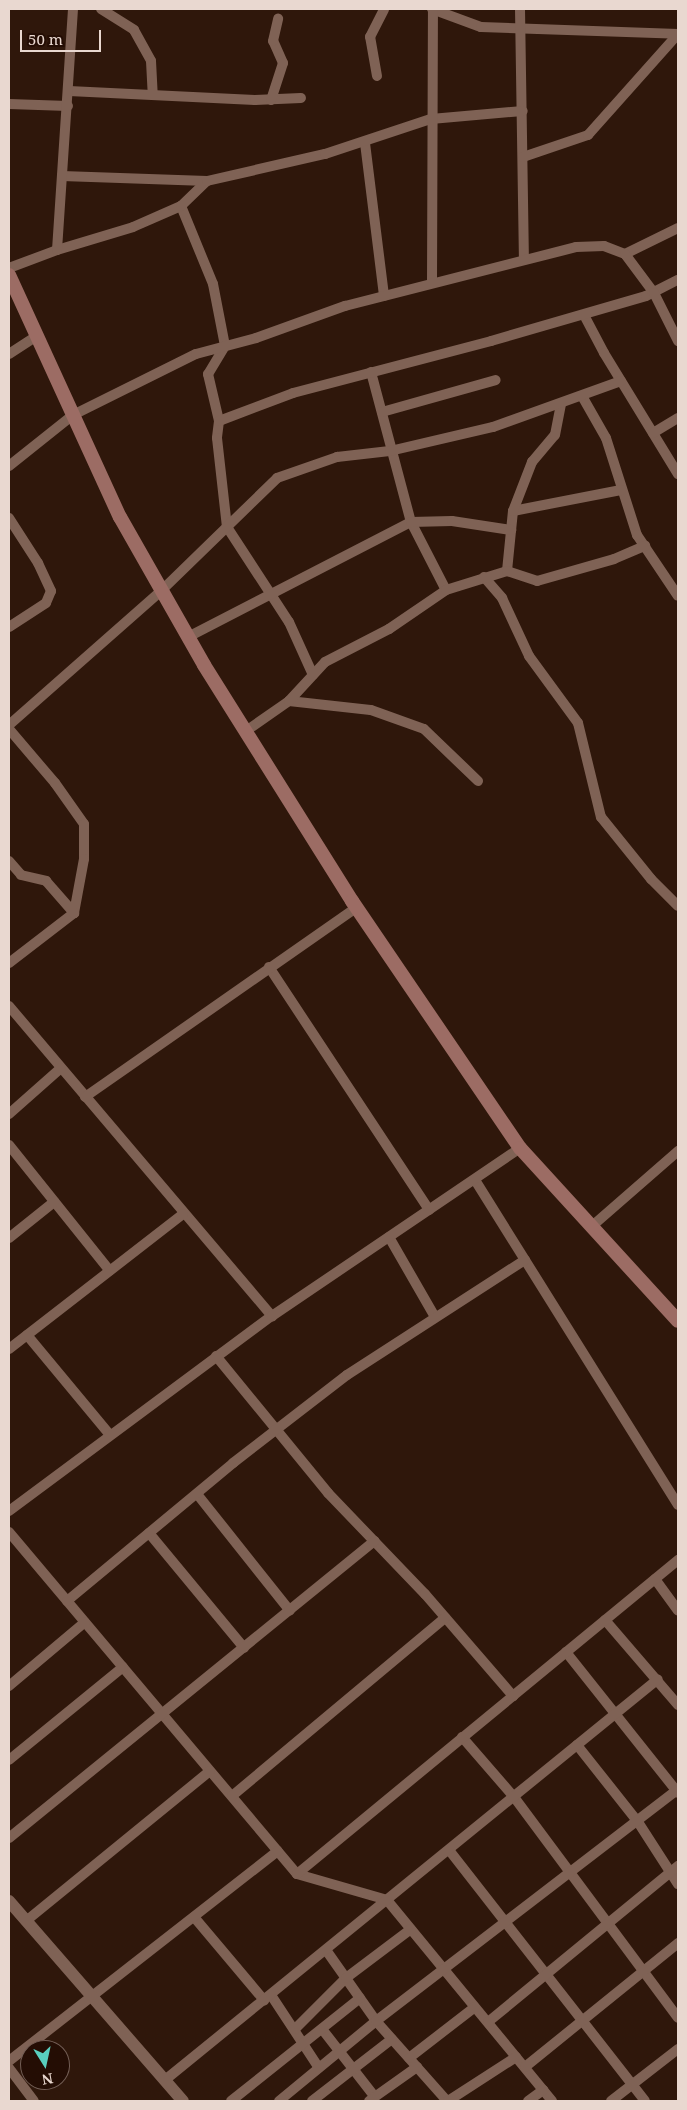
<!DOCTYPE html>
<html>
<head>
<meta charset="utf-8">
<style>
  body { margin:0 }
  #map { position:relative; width:687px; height:2110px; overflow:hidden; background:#2f170b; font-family:"Noto Serif",serif }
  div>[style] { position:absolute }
  .minor>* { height:10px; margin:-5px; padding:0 5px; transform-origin:5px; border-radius:5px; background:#7f6255 }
  .tertiary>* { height:12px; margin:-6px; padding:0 6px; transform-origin:6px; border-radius:6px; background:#7f6255 }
  .secondary>* { height:14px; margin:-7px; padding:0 7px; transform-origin:7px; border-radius:7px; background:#9c6c64 }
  span { translate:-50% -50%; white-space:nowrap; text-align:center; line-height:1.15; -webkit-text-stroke:5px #240d04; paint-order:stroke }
  .frame { position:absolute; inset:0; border:10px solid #e9d8d0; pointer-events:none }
  .north { position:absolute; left:20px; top:2040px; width:50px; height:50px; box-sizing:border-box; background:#240d04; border:1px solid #735e56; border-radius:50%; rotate:170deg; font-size:14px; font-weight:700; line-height:20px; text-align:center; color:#e9d8d0 }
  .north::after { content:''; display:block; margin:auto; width:18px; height:22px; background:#59cebe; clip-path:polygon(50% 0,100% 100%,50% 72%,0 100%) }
  .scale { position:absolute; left:20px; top:30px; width:81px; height:22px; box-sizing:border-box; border:2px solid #e9d8d0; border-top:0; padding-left:6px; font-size:15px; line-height:18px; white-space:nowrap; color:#e9d8d0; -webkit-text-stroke:4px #240d04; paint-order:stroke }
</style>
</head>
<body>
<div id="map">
  <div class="minor">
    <i style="left:101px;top:9px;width:39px;rotate:32deg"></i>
    <i style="left:134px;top:30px;width:35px;rotate:61deg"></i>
    <i style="left:151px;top:61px;width:34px;rotate:87deg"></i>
    <i style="left:432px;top:9px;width:52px;rotate:20.2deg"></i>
    <i style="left:481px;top:27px;width:197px;rotate:2deg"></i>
    <i style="left:520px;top:9px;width:250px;rotate:89.1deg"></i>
    <i style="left:377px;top:76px;width:40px;rotate:-100deg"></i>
    <i style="left:370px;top:37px;width:31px;rotate:-63deg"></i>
    <i style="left:69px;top:91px;width:186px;rotate:2.8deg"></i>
    <i style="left:255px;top:100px;width:46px;rotate:-2.5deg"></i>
    <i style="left:271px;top:100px;width:39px;rotate:-72deg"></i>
    <i style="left:283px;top:63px;width:24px;rotate:-114deg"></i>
    <i style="left:273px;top:41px;width:23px;rotate:-77deg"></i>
    <i style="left:9px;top:104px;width:59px;rotate:1.9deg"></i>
    <i style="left:365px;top:143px;width:154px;rotate:82.9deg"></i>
    <i style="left:523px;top:157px;width:69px;rotate:-18.7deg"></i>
    <i style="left:588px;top:135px;width:135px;rotate:-48.3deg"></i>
    <i style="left:62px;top:176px;width:145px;rotate:2deg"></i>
    <i style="left:181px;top:206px;width:84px;rotate:67.7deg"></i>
    <i style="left:213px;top:284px;width:63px;rotate:79deg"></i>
    <i style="left:225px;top:346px;width:33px;rotate:121deg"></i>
    <i style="left:208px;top:374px;width:48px;rotate:76.8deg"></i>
    <i style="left:219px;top:421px;width:17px;rotate:97deg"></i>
    <i style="left:217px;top:438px;width:90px;rotate:83.6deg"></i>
    <i style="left:227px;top:527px;width:113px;rotate:56.9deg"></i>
    <i style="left:289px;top:622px;width:58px;rotate:65.6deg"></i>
    <i style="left:57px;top:250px;width:79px;rotate:-16.8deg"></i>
    <i style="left:133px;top:227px;width:52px;rotate:-23.6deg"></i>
    <i style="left:181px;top:206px;width:36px;rotate:-44deg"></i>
    <i style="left:207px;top:181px;width:121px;rotate:-12.9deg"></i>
    <i style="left:325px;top:154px;width:112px;rotate:-18.3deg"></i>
    <i style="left:431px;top:119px;width:92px;rotate:-5deg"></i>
    <i style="left:625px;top:254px;width:59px;rotate:-26.1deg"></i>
    <i style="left:9px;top:268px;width:51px;rotate:-20.6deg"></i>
    <i style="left:57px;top:250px;width:242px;rotate:-86.2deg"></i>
    <i style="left:432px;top:283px;width:274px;rotate:-89.8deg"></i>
    <i style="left:584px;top:315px;width:43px;rotate:62.2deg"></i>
    <i style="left:604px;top:353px;width:142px;rotate:58.6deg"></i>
    <i style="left:9px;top:354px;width:33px;rotate:-33deg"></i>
    <i style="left:371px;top:372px;width:155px;rotate:75.1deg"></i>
    <i style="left:411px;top:522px;width:76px;rotate:62.8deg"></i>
    <i style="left:582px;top:396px;width:48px;rotate:60.3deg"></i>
    <i style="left:606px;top:438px;width:102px;rotate:72.3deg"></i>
    <i style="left:637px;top:535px;width:73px;rotate:56.1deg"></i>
    <i style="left:382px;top:412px;width:118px;rotate:-15.7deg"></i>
    <i style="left:219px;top:421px;width:79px;rotate:-20.7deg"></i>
    <i style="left:293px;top:393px;width:205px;rotate:-14.7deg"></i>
    <i style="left:491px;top:341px;width:161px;rotate:-16.2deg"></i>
    <i style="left:646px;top:296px;width:36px;rotate:-27deg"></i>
    <i style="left:653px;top:433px;width:29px;rotate:-31deg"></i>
    <i style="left:9px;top:466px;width:82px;rotate:-38.6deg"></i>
    <i style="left:73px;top:415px;width:137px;rotate:-26.4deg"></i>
    <i style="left:196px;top:354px;width:62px;rotate:-14.9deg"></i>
    <i style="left:256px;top:338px;width:95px;rotate:-19.8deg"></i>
    <i style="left:345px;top:306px;width:238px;rotate:-14.3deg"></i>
    <i style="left:576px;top:247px;width:28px;rotate:-2deg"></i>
    <i style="left:604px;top:246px;width:22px;rotate:21deg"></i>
    <i style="left:625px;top:254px;width:49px;rotate:53.4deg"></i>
    <i style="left:654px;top:293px;width:54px;rotate:63.4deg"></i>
    <i style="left:513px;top:511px;width:110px;rotate:-11deg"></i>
    <i style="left:9px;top:518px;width:54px;rotate:57.2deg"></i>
    <i style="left:38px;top:563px;width:31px;rotate:65deg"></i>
    <i style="left:51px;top:591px;width:13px;rotate:113deg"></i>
    <i style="left:46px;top:603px;width:44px;rotate:147deg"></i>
    <i style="left:507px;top:571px;width:60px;rotate:-84.3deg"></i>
    <i style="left:513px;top:511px;width:53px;rotate:-68.8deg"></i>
    <i style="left:532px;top:462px;width:35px;rotate:-50deg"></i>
    <i style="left:555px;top:435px;width:31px;rotate:-79deg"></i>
    <i style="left:484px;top:577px;width:28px;rotate:49deg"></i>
    <i style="left:502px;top:598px;width:64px;rotate:65deg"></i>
    <i style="left:529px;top:656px;width:83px;rotate:53.8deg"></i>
    <i style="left:578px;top:723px;width:97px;rotate:76.3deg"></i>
    <i style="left:601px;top:817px;width:80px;rotate:51.1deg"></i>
    <i style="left:651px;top:879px;width:38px;rotate:45deg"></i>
    <i style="left:188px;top:637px;width:251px;rotate:-27.3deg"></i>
    <i style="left:411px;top:522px;width:41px;rotate:-1.4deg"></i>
    <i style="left:452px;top:521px;width:60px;rotate:8.7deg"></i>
    <i style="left:289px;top:701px;width:82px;rotate:6.3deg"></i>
    <i style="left:371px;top:710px;width:56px;rotate:19.7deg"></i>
    <i style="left:424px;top:729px;width:75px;rotate:43.9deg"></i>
    <i style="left:9px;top:725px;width:203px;rotate:-41.4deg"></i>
    <i style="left:161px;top:591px;width:162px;rotate:-44.2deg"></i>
    <i style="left:277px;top:478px;width:64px;rotate:-19.3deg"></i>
    <i style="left:337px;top:457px;width:53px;rotate:-6.5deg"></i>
    <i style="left:390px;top:451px;width:106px;rotate:-13.1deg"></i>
    <i style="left:493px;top:427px;width:136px;rotate:-19.8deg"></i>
    <i style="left:9px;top:729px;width:71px;rotate:49.6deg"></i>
    <i style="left:55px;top:783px;width:50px;rotate:54.7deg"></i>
    <i style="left:84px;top:824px;width:35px;rotate:90deg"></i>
    <i style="left:84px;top:859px;width:55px;rotate:100.5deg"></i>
    <i style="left:74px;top:913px;width:82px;rotate:142.4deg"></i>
    <i style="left:246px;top:731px;width:52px;rotate:-34.9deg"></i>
    <i style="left:289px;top:701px;width:53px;rotate:-47.3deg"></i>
    <i style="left:325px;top:662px;width:72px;rotate:-27.3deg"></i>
    <i style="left:389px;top:629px;width:69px;rotate:-34.4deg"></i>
    <i style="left:446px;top:590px;width:64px;rotate:-17.3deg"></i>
    <i style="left:507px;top:571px;width:32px;rotate:18deg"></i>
    <i style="left:537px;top:581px;width:80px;rotate:-15.9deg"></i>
    <i style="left:614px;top:559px;width:34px;rotate:-23deg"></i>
    <i style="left:9px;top:861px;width:18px;rotate:49deg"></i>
    <i style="left:21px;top:875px;width:26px;rotate:13deg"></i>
    <i style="left:46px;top:881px;width:43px;rotate:48.8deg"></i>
    <i style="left:269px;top:967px;width:291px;rotate:56.6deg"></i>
    <i style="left:9px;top:1006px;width:407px;rotate:49.7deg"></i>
    <i style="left:85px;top:1097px;width:330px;rotate:-34.9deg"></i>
    <i style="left:9px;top:1114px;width:69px;rotate:-41.5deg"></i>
    <i style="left:9px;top:1145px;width:161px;rotate:51.3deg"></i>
    <i style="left:475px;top:1180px;width:383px;rotate:58deg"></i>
    <i style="left:591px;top:1227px;width:116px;rotate:-41.1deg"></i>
    <i style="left:389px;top:1237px;width:92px;rotate:60.1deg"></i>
    <i style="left:9px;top:1238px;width:58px;rotate:-38.7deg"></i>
    <i style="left:27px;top:1335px;width:130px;rotate:50.3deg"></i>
    <i style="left:9px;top:1349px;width:220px;rotate:-37.8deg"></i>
    <i style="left:216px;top:1356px;width:177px;rotate:50.7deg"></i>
    <i style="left:328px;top:1493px;width:140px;rotate:46.2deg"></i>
    <i style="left:425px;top:1594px;width:135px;rotate:49.2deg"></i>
    <i style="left:197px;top:1494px;width:149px;rotate:51.5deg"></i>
    <i style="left:9px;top:1511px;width:327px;rotate:-36.6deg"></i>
    <i style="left:272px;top:1316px;width:300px;rotate:-34.1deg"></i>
    <i style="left:9px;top:1532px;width:447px;rotate:49.9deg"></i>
    <i style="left:297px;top:1874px;width:94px;rotate:16.1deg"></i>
    <i style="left:387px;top:1900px;width:260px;rotate:50.6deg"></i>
    <i style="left:149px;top:1533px;width:149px;rotate:50.4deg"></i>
    <i style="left:655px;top:1579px;width:39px;rotate:54deg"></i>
    <i style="left:67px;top:1601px;width:216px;rotate:-39.7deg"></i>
    <i style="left:233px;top:1463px;width:144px;rotate:-37.7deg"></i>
    <i style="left:347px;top:1375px;width:212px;rotate:-32.9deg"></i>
    <i style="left:605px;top:1620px;width:112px;rotate:49.3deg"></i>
    <i style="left:566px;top:1652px;width:180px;rotate:51.5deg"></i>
    <i style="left:9px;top:1686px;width:99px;rotate:-40.1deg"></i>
    <i style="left:462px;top:1737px;width:79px;rotate:49.1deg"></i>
    <i style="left:514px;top:1797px;width:275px;rotate:53.4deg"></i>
    <i style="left:577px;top:1745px;width:98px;rotate:51.6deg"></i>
    <i style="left:638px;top:1822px;width:74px;rotate:57.2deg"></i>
    <i style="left:9px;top:1760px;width:147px;rotate:-39.2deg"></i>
    <i style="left:232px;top:1796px;width:278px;rotate:-39.9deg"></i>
    <i style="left:9px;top:1838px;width:471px;rotate:-39.1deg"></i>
    <i style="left:449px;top:1850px;width:318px;rotate:52deg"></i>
    <i style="left:297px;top:1874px;width:494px;rotate:-39.5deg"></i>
    <i style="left:194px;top:1917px;width:109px;rotate:49.9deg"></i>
    <i style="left:26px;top:1921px;width:237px;rotate:-39.2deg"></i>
    <i style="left:326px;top:1950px;width:87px;rotate:54.8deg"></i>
    <i style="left:376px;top:2021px;width:107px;rotate:48.4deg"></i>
    <i style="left:271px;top:1995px;width:87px;rotate:56.7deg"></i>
    <i style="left:488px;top:2022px;width:246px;rotate:-39.4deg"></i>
    <i style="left:295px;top:2029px;width:72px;rotate:-45deg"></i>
    <i style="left:346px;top:1978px;width:81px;rotate:-37deg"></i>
    <i style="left:322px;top:2029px;width:86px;rotate:52.1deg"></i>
    <i style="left:409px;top:2058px;width:83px;rotate:-37.7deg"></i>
    <i style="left:9px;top:2061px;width:341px;rotate:-38deg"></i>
    <i style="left:525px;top:2067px;width:197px;rotate:-39deg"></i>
    <i style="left:9px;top:2068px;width:41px;rotate:52.9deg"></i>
    <i style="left:165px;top:2080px;width:635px;rotate:-39.12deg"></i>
    <i style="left:231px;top:2101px;width:165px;rotate:-38.6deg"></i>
    <i style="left:279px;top:2101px;width:126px;rotate:-39.5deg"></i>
    <i style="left:376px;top:2021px;width:381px;rotate:-37.5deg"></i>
    <i style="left:312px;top:2101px;width:101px;rotate:-37.8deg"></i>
    <i style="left:369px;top:2101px;width:59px;rotate:-35.3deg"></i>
    <i style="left:448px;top:2101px;width:81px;rotate:-32.9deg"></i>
    <i style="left:528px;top:2101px;width:19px;rotate:-36deg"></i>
    <i style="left:611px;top:2101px;width:85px;rotate:-37.8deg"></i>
  </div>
  <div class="tertiary">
    <i style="left:9px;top:1901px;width:265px;rotate:49deg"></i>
  </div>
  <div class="secondary">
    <i style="left:9px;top:275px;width:266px;rotate:65.4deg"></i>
    <i style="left:120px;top:517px;width:170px;rotate:60.4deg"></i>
    <i style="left:204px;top:665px;width:279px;rotate:57.9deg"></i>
    <i style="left:352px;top:901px;width:299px;rotate:55.8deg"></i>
    <i style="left:520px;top:1148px;width:234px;rotate:47.6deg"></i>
  </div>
  <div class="frame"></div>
  <div class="north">N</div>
  <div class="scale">50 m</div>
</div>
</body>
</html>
